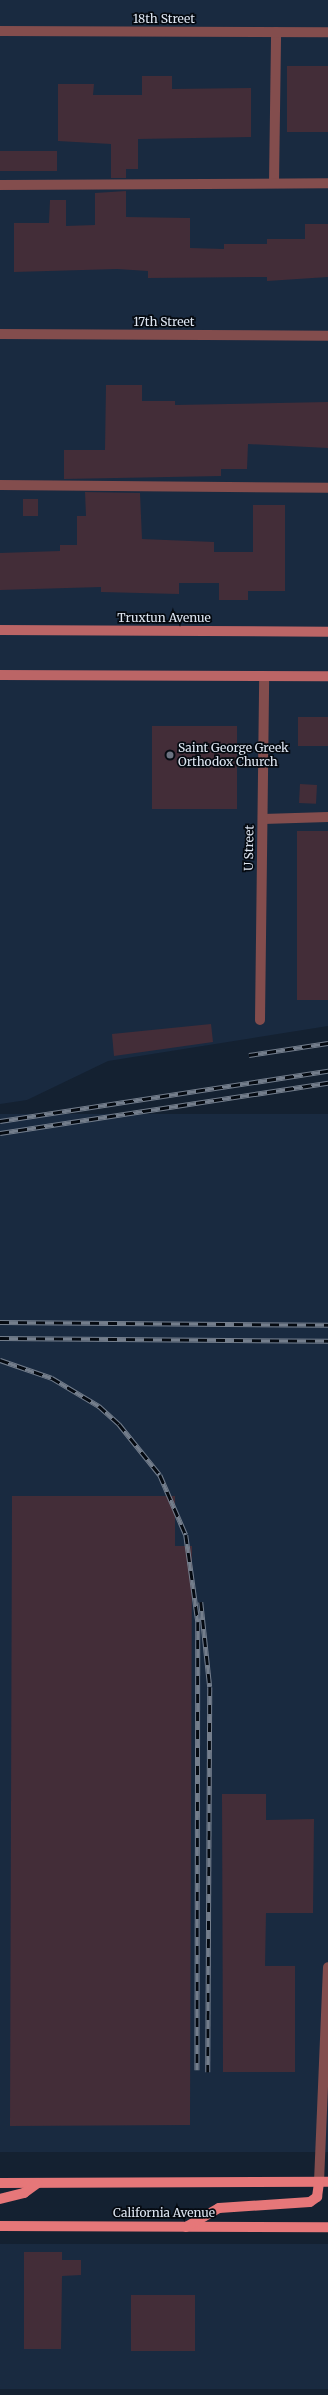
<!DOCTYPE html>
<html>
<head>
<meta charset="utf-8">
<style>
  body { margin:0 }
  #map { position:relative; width:328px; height:2395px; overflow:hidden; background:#142131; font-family:Merriweather,serif }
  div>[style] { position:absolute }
  .built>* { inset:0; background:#192a40; transform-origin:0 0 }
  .building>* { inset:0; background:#432d38; transform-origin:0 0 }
  .service>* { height:10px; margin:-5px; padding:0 5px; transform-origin:5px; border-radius:5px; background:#834d4d }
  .minor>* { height:10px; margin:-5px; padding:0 5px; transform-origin:5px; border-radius:5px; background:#834d4d }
  .secondary>* { height:10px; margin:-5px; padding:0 5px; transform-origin:5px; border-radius:5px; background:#bb6566 }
  .primary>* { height:10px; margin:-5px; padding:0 5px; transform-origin:5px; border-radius:5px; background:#e67779 }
  .rail>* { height:4.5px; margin-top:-2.25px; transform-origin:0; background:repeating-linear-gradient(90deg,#050a11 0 9px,#747e8c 0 18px); box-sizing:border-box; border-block:1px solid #747e8c }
  .dots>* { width:11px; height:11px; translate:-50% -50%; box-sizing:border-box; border:2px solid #050a11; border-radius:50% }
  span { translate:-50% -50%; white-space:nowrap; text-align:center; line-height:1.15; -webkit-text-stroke:3.5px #050a11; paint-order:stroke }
  .street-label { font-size:12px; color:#dde5f1 }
  .poi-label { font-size:12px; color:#dde5f1 }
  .left { translate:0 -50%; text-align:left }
</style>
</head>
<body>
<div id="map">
  <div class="built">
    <i style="clip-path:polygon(0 0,328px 0,328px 1026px,108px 1061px,27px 1100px,0 1104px)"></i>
    <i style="left:328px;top:1114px;width:1038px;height:332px;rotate:90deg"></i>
    <i style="left:0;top:2244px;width:328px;height:145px"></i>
  </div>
  <div class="building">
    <i style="left:287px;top:66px;width:41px;height:66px"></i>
    <i style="clip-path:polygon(142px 76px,172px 76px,172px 89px,251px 88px,251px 137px,138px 139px,138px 169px,126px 169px,126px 178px,111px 178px,111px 144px,58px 141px,58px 84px,94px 84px,93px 95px,142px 95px)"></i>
    <i style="left:0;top:151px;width:57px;height:20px"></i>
    <i style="clip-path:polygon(126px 191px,126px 217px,190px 218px,190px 248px,224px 249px,224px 244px,267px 244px,267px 239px,305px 239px,305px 224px,328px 224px,328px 277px,267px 281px,267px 277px,148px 278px,148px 271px,117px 269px,14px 272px,14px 223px,49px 223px,50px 200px,66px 200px,66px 226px,95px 225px,95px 193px)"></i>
    <i style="clip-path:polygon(106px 385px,142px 385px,142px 401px,175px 401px,175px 405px,328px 402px,328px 448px,248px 444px,247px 469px,221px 469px,221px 476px,64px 479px,64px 450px,105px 450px)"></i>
    <i style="clip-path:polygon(85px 492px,140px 493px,142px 539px,214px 542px,214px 552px,253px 552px,253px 505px,285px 505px,285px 591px,248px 591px,248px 600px,219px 600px,219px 583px,179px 583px,179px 594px,101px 592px,101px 587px,0 590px,0 553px,60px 551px,60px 545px,77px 545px,77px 516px,86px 516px)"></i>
    <i style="left:23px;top:499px;width:15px;height:17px"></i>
    <i style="left:298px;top:717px;width:30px;height:29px"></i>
    <i style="left:237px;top:726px;width:83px;height:85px;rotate:90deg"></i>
    <i style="left:300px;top:784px;width:17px;height:19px;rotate:3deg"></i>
    <i style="left:297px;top:831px;width:31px;height:169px"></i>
    <i style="clip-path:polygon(211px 1024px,213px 1042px,114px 1056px,112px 1034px)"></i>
    <i style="clip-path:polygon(12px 1496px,175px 1496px,175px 1546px,192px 1546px,190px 2125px,10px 2126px)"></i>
    <i style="clip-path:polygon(222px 1794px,266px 1794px,266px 1820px,314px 1819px,313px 1913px,266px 1913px,265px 1966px,295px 1966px,295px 2072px,223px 2072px)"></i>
    <i style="clip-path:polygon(24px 2252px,62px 2252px,62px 2260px,81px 2260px,81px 2275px,62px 2276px,61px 2349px,24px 2349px)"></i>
    <i style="left:131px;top:2295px;width:64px;height:56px"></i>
  </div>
  <div class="service">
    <i style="left:274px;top:183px;width:151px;rotate:-89.2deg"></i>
    <i style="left:0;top:185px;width:328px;rotate:-0.3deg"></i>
    <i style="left:0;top:485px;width:328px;rotate:0.5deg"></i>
    <i style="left:263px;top:819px;width:65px;rotate:-1.8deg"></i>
    <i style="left:319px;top:2182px;width:215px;rotate:-87.6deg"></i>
  </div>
  <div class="minor">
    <i style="left:0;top:31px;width:328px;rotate:0.2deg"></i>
    <i style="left:0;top:334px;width:328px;rotate:0.3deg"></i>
    <i style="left:260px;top:1020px;width:344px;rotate:-89.3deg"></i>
  </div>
  <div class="secondary">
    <i style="left:0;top:630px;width:328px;rotate:0.3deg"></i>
    <i style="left:0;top:675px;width:328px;rotate:0.2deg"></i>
  </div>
  <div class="primary">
    <i style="left:0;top:2183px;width:328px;rotate:-0.2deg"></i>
    <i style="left:0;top:2199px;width:25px;rotate:-14deg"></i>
    <i style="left:24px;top:2193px;width:17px;rotate:-36deg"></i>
    <i style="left:0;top:2226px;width:328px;rotate:0.2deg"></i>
    <i style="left:186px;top:2227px;width:38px;rotate:-30deg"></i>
    <i style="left:219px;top:2208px;width:91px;rotate:-3.8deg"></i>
    <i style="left:310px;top:2202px;width:9px;rotate:-36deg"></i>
    <i style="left:317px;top:2197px;width:15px;rotate:-82deg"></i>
  </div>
  <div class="rail">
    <i style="left:249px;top:1055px;width:80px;rotate:-8.6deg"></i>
    <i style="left:0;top:1121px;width:332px;rotate:-8.7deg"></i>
    <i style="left:0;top:1133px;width:332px;rotate:-8.7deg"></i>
    <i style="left:0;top:1322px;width:328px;rotate:0.5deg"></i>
    <i style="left:0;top:1338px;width:328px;rotate:0.5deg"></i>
    <i style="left:0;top:1360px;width:55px;rotate:19.1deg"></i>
    <i style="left:52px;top:1378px;width:55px;rotate:30.8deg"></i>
    <i style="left:99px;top:1406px;width:27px;rotate:42deg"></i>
    <i style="left:119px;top:1424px;width:65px;rotate:51.2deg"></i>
    <i style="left:160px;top:1475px;width:65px;rotate:66.6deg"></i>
    <i style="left:186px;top:1535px;width:88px;rotate:82.1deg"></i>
    <i style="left:198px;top:1622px;width:448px;rotate:90.1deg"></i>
    <i style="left:201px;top:1602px;width:85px;rotate:84deg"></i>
    <i style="left:210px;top:1687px;width:385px;rotate:90.3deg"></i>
  </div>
  <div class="dots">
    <i style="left:170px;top:755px;background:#6b7280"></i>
  </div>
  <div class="street-label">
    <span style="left:164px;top:19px">18th Street</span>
    <span style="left:164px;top:322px">17th Street</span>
    <span style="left:164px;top:618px">Truxtun Avenue</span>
    <span style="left:249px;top:848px;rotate:-89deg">U Street</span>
    <span style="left:164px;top:2213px">California Avenue</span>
  </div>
  <div class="poi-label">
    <span class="left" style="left:178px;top:755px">Saint George Greek<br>Orthodox Church</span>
  </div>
</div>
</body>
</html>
